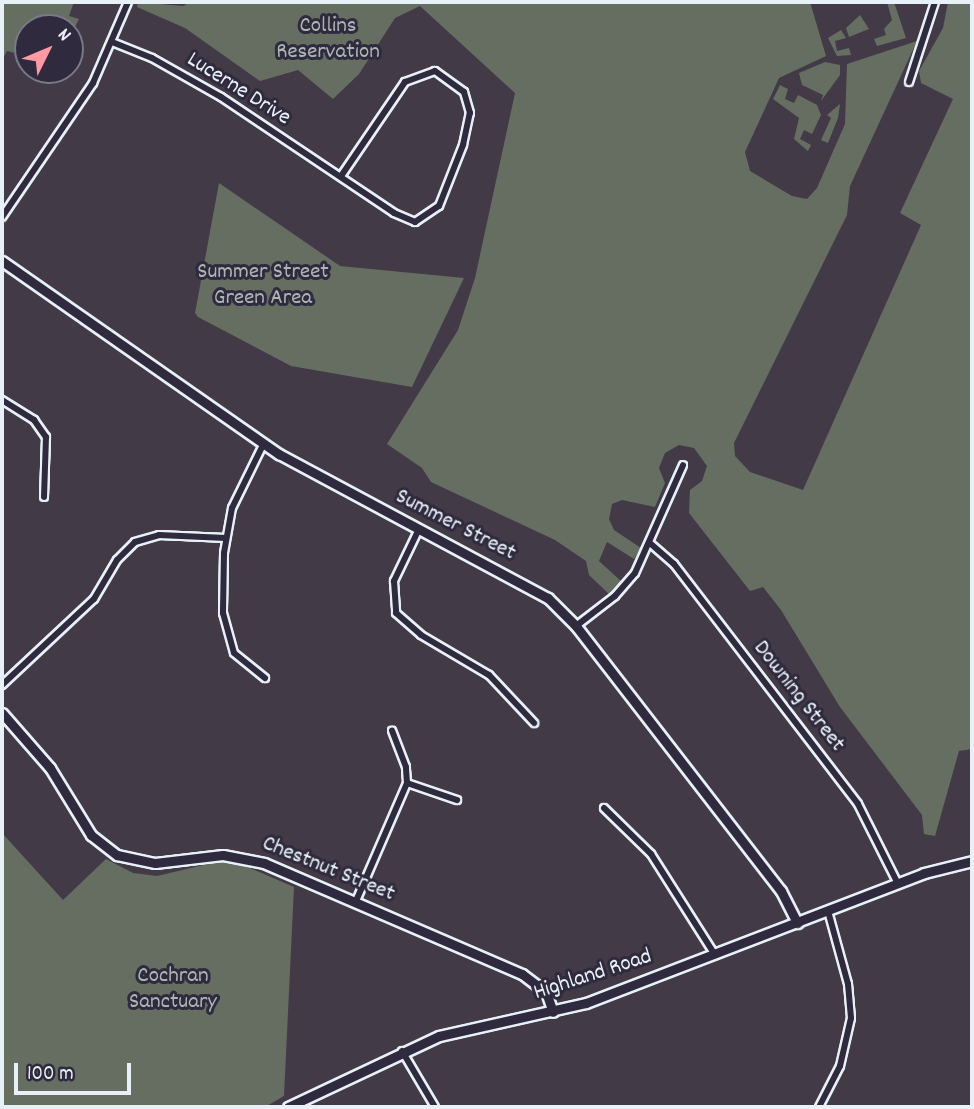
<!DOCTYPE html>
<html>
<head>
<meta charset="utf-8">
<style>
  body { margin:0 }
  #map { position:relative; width:974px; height:1109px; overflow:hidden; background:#433a47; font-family:Dekko,sans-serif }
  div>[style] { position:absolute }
  .green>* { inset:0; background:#666e61 }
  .roads { filter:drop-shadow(2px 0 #e8f1f8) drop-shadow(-2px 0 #e8f1f8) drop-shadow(0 2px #e8f1f8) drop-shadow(0 -2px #e8f1f8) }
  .street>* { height:6px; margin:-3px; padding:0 3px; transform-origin:3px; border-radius:3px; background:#2f2a3d }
  .secondary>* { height:9px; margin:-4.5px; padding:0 4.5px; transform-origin:4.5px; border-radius:4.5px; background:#2f2a3d }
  span { translate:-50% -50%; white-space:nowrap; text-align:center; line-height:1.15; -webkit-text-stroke:6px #2f2a3d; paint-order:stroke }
  .park-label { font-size:23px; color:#aeb6b4 }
  .street-label { font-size:23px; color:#e8f1f8 }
  .frame { position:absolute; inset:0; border:4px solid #e8f1f8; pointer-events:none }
  .north { position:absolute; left:14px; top:14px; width:70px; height:70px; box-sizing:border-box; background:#2f2a3d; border:2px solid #797a88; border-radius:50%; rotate:47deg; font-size:19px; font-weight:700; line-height:28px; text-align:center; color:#e8f1f8 }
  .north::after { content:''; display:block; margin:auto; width:24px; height:32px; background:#ff9aa2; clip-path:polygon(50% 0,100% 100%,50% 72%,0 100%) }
  .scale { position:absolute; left:14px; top:1063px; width:117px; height:32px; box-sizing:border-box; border:4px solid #e8f1f8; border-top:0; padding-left:9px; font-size:21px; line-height:24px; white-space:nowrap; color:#e8f1f8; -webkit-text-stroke:5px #2f2a3d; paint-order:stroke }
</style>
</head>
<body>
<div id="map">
  <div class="green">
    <i style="clip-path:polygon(2px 2px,74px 2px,69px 16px,79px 19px,73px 31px,28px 28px,28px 56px,7px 51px,2px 60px)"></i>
    <i style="clip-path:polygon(138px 2px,183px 6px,190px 2px,810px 2px,826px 56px,779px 78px,745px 152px,750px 171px,792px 196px,807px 199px,817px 188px,845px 124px,847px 64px,917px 41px,850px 186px,847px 215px,734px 443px,735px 456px,750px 472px,803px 490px,921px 225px,900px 213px,953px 99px,921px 83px,919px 71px,943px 28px,948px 2px,972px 2px,972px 749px,959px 751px,935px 836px,924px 834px,922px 815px,840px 707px,781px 610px,763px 587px,750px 591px,689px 513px,690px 490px,702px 481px,707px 466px,694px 448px,679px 445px,665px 453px,659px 468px,665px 483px,655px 507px,622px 500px,612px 504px,609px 519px,614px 530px,641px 548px,634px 559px,607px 542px,599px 561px,622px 582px,610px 595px,589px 575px,586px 561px,555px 540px,431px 482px,422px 468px,387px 444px,458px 330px,475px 278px,515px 93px,420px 6px,395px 18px,359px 74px,333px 99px,298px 70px,260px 81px,185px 28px,137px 7px)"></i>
    <i style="clip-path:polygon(887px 2px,894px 2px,906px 38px,877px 46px,874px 39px,886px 35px,884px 29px,892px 20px)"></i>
    <i style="clip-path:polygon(860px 15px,869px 29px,849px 37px,846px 28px)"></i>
    <i style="clip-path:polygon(841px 30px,846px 38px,835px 41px,837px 51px,849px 48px,851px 55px,837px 56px,828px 38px)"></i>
    <i style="clip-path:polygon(825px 62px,840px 65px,840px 75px,821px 101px,823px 95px,802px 85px,799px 73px)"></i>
    <i style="clip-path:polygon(780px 85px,788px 89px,785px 99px,794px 103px,798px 95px,817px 105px,821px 115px,812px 134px,804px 130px,800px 139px,811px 145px,808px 151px,794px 139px,799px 118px,773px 99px)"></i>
    <i style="clip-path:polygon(840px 104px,838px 118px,828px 143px,821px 140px,831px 118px,827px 115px)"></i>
    <i style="clip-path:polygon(219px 183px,340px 266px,464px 278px,412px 387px,291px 366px,198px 317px,195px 313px)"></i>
    <i style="clip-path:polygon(2px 833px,63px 900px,106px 859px,133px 873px,157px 876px,229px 859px,294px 887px,284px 1096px,265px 1107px,2px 1107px)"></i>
  </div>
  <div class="roads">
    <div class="street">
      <i style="left:112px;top:42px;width:43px;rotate:21.8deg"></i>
      <i style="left:152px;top:58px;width:79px;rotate:29.5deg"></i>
      <i style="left:221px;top:97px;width:208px;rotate:33.8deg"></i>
      <i style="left:394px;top:213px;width:23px;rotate:23deg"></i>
      <i style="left:415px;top:222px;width:29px;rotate:-34deg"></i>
      <i style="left:439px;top:206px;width:66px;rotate:-68.5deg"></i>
      <i style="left:463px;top:145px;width:33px;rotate:-78deg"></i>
      <i style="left:470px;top:113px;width:22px;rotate:-106deg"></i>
      <i style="left:464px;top:92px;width:36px;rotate:-144deg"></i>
      <i style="left:435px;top:71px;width:32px;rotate:160deg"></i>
      <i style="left:405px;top:82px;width:114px;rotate:124.2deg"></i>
      <i style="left:909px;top:82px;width:84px;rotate:-72deg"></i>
      <i style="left:2px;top:217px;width:162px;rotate:-55.8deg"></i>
      <i style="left:93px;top:83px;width:88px;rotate:-66.6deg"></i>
      <i style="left:2px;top:400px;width:38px;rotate:32deg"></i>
      <i style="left:34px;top:420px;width:21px;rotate:55deg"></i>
      <i style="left:46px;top:437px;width:60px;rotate:91.9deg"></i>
      <i style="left:263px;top:445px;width:70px;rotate:116.2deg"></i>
      <i style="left:232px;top:508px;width:46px;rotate:100.1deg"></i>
      <i style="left:224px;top:553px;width:60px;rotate:91deg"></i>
      <i style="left:223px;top:613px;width:41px;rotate:74.6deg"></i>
      <i style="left:234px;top:653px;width:40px;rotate:39deg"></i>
      <i style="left:419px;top:529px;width:58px;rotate:115.7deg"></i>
      <i style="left:394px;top:581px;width:32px;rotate:86deg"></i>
      <i style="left:396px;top:613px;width:33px;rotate:41deg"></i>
      <i style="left:421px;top:635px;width:79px;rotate:30.5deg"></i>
      <i style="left:489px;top:675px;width:66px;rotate:46.8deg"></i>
      <i style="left:651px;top:544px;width:30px;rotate:41deg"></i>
      <i style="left:674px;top:564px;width:302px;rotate:52.5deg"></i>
      <i style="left:858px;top:804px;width:89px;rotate:63.4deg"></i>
      <i style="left:576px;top:626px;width:49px;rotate:-37.6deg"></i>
      <i style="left:615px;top:596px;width:30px;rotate:-49deg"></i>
      <i style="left:635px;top:573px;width:118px;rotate:-66deg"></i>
      <i style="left:2px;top:685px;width:126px;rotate:-43.1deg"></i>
      <i style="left:94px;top:599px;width:45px;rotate:-59.5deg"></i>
      <i style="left:117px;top:560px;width:25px;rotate:-45deg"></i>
      <i style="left:135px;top:542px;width:25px;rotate:-16deg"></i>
      <i style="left:159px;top:535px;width:67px;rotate:2.6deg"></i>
      <i style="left:407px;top:783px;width:53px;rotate:18.8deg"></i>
      <i style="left:604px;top:808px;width:66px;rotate:44.4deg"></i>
      <i style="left:651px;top:854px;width:120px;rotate:57.6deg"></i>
      <i style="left:356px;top:901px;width:129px;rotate:-66.6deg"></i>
      <i style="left:407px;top:783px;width:16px;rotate:-94deg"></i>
      <i style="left:406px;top:767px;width:39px;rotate:-111deg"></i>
      <i style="left:402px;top:1051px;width:65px;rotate:59.5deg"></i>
      <i style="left:819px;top:1107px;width:46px;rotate:-62.9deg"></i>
      <i style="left:840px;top:1066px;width:49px;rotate:-77.1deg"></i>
      <i style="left:851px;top:1018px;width:34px;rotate:-95deg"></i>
      <i style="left:848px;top:984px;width:76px;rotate:-105.3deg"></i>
    </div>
    <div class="secondary">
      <i style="left:2px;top:261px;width:338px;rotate:34.9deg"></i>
      <i style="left:279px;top:454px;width:305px;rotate:28.2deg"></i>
      <i style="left:548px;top:598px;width:40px;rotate:45deg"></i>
      <i style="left:576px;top:626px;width:335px;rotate:52.3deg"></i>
      <i style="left:781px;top:891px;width:36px;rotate:63deg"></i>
      <i style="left:2px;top:713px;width:73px;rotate:48.9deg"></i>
      <i style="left:50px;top:768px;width:79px;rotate:58.5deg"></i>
      <i style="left:91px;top:835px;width:33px;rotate:38deg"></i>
      <i style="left:117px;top:855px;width:39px;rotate:12deg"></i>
      <i style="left:155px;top:863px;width:68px;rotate:-6.7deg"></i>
      <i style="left:223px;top:855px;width:42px;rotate:11deg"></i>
      <i style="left:264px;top:863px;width:281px;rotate:23.3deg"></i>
      <i style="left:522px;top:974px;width:30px;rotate:37deg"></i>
      <i style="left:546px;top:992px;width:21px;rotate:71deg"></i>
      <i style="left:288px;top:1107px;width:167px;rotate:-25.2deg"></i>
      <i style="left:439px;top:1036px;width:151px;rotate:-12.7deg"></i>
      <i style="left:586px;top:1003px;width:362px;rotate:-21deg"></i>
      <i style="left:924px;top:873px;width:49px;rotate:-14deg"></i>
    </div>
  </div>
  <div class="park-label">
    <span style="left:328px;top:40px">Collins<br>Reservation</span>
    <span style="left:263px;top:286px">Summer Street<br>Green Area</span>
    <span style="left:173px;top:990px">Cochran<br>Sanctuary</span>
  </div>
  <div class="street-label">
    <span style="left:238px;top:90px;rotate:32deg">Lucerne Drive</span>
    <span style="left:455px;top:526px;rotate:27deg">Summer Street</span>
    <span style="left:798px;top:697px;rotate:52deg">Downing Street</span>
    <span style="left:328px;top:870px;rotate:22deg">Chestnut Street</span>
    <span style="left:593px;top:976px;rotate:-18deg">Highland Road</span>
  </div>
  <div class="frame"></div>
  <div class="north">N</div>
  <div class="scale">100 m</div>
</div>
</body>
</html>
